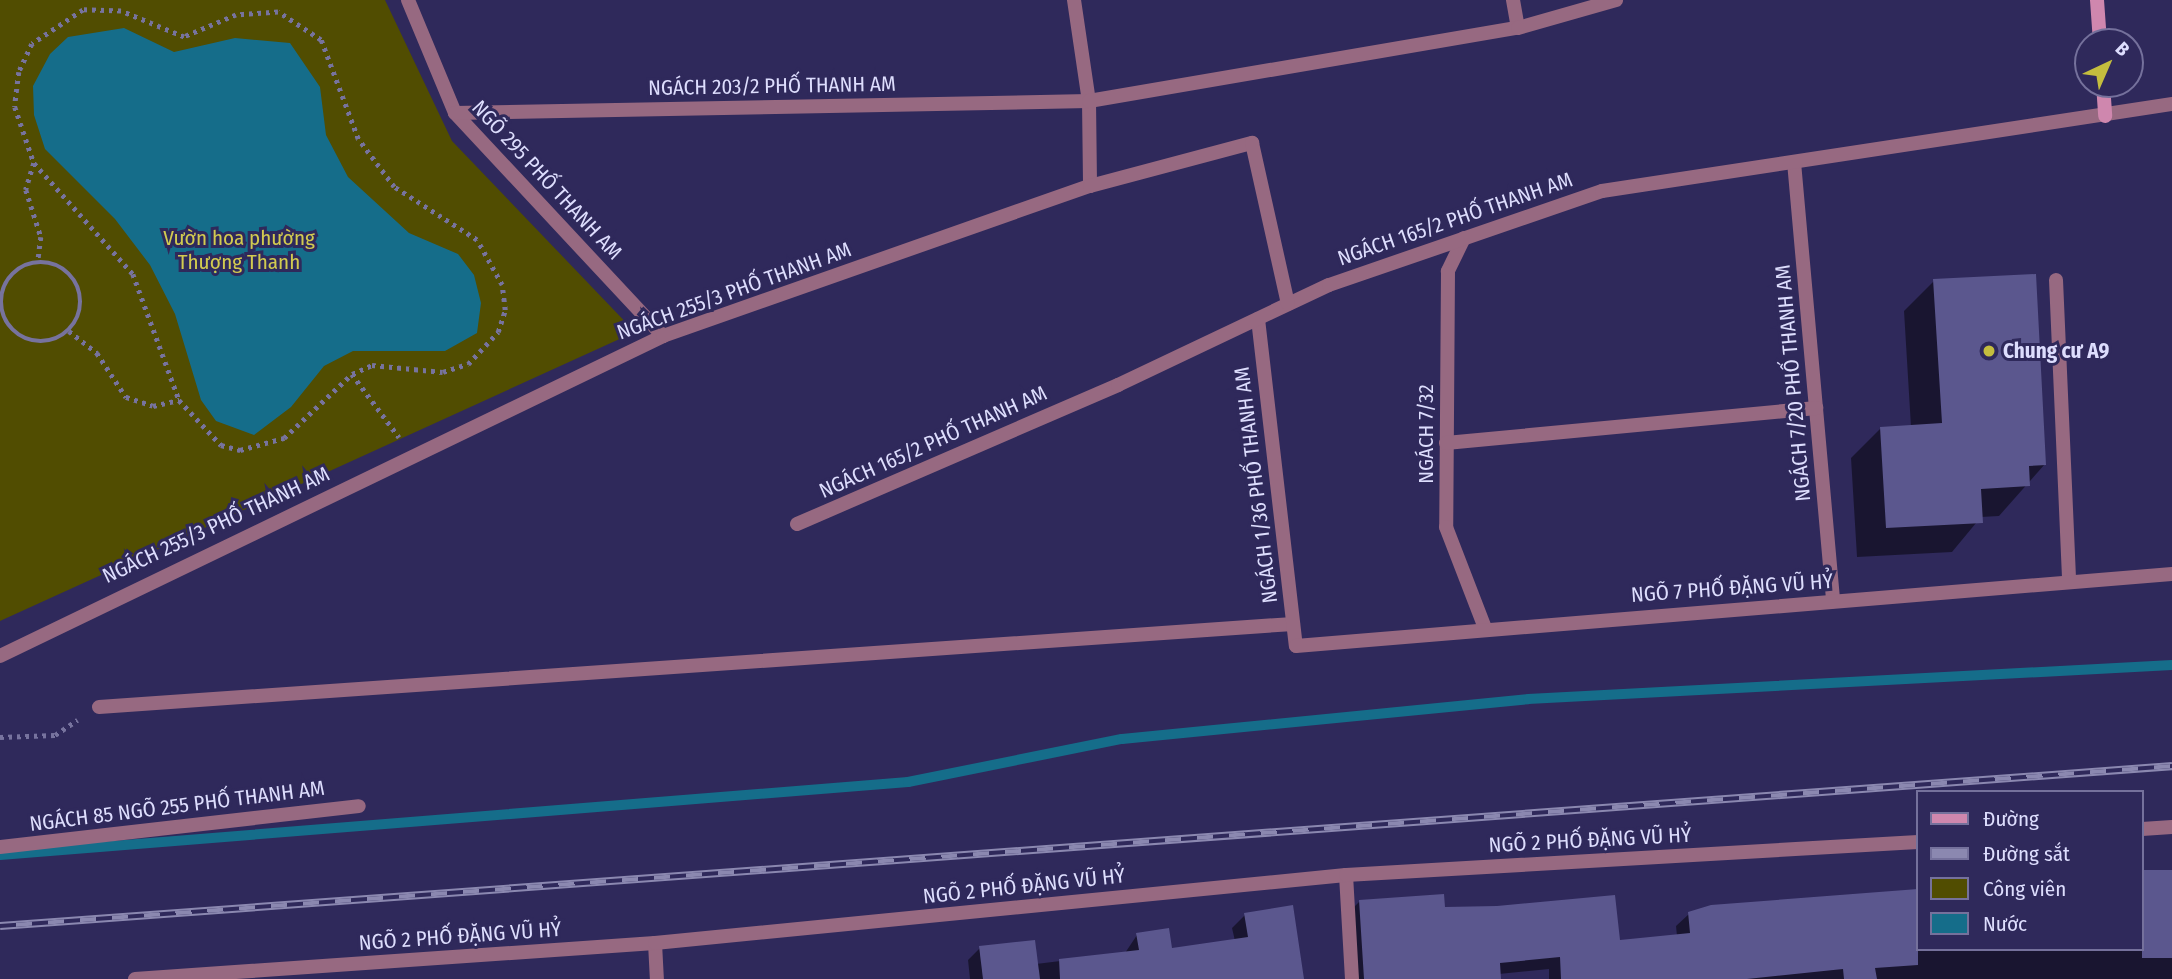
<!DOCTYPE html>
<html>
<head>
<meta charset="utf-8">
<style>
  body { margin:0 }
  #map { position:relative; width:2172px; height:979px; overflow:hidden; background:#2f295b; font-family:"Fira Sans Condensed",sans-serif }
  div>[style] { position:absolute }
  .green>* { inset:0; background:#514d01 }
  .water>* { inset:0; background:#156d8a }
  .shadow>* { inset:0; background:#0007 }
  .stream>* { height:10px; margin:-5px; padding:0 5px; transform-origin:5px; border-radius:5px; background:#156d8a }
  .building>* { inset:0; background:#5b578e; transform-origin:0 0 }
  .path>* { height:4.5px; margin-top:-2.25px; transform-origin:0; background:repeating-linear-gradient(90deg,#77739e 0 3.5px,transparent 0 8.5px) }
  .path>.ring { margin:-2.25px; padding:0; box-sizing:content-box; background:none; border:4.5px solid #77739e; border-radius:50% }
  .lane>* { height:14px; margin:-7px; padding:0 7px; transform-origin:7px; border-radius:7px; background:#976981 }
  .street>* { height:14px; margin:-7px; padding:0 7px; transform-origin:7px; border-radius:7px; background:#976981 }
  .secondary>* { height:14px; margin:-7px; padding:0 7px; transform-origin:7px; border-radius:7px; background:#cf87ae }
  .rail>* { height:8px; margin-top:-4px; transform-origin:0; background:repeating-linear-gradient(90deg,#2f295b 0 16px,#8b88b0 0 32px); box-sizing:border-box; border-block:2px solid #8b88b0 }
  .dots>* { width:19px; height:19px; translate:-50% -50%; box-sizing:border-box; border:4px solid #2f295b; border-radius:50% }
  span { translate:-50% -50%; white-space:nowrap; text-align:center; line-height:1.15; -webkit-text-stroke:6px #2f295b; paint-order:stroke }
  .street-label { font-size:21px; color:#ddddfd }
  .park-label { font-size:21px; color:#d2cb50 }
  .poi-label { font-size:21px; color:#ddddfd; font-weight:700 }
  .left { translate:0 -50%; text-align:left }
  .legend { position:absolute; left:1916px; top:790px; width:228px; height:161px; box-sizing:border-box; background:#2f295b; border:2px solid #75719c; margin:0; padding:9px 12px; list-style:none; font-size:21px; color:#ddddfd }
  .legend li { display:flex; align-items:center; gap:14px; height:35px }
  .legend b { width:35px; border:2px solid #75719c }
  .north { position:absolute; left:2074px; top:28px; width:70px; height:70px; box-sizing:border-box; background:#2f295b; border:2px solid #75719c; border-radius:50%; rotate:44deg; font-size:19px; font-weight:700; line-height:28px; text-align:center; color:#ddddfd }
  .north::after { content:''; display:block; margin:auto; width:24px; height:32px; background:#c4bd3e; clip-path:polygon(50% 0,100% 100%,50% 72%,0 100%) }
</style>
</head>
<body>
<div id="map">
  <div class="green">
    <i style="clip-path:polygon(0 0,385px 0,452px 141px,635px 332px,0 621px)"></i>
  </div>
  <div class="water">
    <i style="clip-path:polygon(124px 28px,174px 52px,235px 38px,290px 43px,320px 87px,326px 135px,348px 177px,409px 233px,458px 254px,474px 275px,481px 303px,477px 333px,445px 351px,353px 351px,324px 366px,291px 407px,254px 435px,216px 421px,201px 400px,175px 314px,150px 265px,115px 219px,45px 149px,34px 115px,33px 86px,50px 54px,68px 37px)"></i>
  </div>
  <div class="shadow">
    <i style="clip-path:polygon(1934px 281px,2045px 464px,1999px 516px,1981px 517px,1952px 552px,1857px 557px,1851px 458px,1881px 428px,1911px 427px,1904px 311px)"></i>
    <i style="clip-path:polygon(2172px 872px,2172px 979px,1549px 979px,1549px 969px,1499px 974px,1499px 979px,1352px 979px,1347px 914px,1359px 902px,1443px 908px,1618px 942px,1677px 936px,1676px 926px,1689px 914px,1711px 907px,1918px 891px,1918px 949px,2142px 949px)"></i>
    <i style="clip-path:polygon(1245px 915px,1302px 979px,970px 979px,968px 960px,980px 948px,1036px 964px,1125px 953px,1137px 935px,1171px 950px,1235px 941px,1232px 928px)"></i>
  </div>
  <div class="stream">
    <i style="left:0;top:855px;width:911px;rotate:-4.6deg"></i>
    <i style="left:908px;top:782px;width:218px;rotate:-11.4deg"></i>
    <i style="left:1122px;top:739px;width:408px;rotate:-5.6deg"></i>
    <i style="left:1528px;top:699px;width:645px;rotate:-3.02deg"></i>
  </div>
  <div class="building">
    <i style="clip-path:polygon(2036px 274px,2046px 465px,2029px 466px,2030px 486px,1981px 489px,1983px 523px,1886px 528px,1880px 427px,1942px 423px,1933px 279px)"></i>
    <i style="left:2172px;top:870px;width:88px;height:30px;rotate:90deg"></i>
    <i style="clip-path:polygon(1918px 889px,1918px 965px,1875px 968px,1877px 979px,1844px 979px,1843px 969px,1747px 979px,1561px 979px,1560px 957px,1500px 963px,1501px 979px,1364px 979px,1359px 900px,1444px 894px,1445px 907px,1497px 906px,1615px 895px,1620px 940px,1690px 933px,1688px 912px,1711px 905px)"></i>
    <i style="clip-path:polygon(1293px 905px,1304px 979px,1060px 979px,1059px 959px,1139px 950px,1136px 933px,1169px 928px,1172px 948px,1248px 937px,1244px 913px)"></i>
    <i style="clip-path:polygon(1035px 940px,1040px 979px,983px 979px,979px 946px)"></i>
  </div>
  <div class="path">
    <i style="left:34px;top:163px;width:149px;rotate:48.3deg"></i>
    <i style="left:133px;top:274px;width:134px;rotate:69.9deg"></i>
    <i style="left:179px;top:400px;width:62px;rotate:47deg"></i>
    <i style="left:221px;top:445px;width:20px;rotate:15deg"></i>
    <i style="left:240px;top:450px;width:46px;rotate:-15.3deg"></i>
    <i style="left:284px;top:438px;width:93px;rotate:-43.3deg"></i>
    <i style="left:352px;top:374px;width:22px;rotate:-24deg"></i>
    <i style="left:372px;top:365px;width:71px;rotate:5.6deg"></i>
    <i style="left:443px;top:372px;width:26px;rotate:-18deg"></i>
    <i style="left:468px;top:364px;width:44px;rotate:-46.8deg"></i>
    <i style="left:498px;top:332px;width:23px;rotate:-72deg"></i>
    <i style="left:505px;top:310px;width:25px;rotate:-97deg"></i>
    <i style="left:502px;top:285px;width:51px;rotate:-119.1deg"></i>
    <i style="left:477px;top:240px;width:98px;rotate:-147.4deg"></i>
    <i style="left:394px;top:187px;width:60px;rotate:-126.9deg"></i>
    <i style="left:358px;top:139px;width:106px;rotate:-110.5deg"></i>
    <i style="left:321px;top:40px;width:51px;rotate:-146.9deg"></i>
    <i style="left:278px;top:12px;width:42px;rotate:175.9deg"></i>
    <i style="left:236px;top:15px;width:56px;rotate:157.1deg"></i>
    <i style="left:184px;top:37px;width:68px;rotate:-157.6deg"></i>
    <i style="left:121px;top:11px;width:38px;rotate:-178deg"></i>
    <i style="left:83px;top:10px;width:61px;rotate:146.3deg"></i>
    <i style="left:32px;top:44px;width:31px;rotate:115deg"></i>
    <i style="left:19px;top:72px;width:35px;rotate:97deg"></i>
    <i style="left:15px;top:107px;width:59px;rotate:71.3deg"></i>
    <i style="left:34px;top:163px;width:28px;rotate:107deg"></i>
    <i style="left:26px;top:190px;width:49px;rotate:72.3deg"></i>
    <i style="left:41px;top:237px;width:24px;rotate:97deg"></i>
    <i class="ring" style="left:1px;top:262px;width:75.5px;height:75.5px"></i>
    <i style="left:69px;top:331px;width:36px;rotate:38deg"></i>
    <i style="left:97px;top:353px;width:53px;rotate:56.6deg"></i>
    <i style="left:126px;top:397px;width:28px;rotate:18deg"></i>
    <i style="left:153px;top:406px;width:27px;rotate:-13deg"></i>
    <i style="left:352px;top:374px;width:79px;rotate:53.3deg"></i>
    <i style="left:0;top:737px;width:55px;rotate:-2.1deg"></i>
    <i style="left:55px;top:735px;width:27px;rotate:-34deg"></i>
  </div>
  <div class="lane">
    <i style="left:99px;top:707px;width:1197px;rotate:-3.98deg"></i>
    <i style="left:0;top:847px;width:361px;rotate:-6.5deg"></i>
  </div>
  <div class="street">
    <i style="left:408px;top:0;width:122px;rotate:67.4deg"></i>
    <i style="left:455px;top:113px;width:305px;rotate:47deg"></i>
    <i style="left:1074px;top:0;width:102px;rotate:81.6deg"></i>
    <i style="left:1089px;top:101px;width:85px;rotate:89.3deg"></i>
    <i style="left:1513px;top:0;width:28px;rotate:80deg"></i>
    <i style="left:455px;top:113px;width:634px;rotate:-1.08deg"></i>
    <i style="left:1089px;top:101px;width:435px;rotate:-9.7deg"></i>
    <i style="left:1518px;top:28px;width:102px;rotate:-15.9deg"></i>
    <i style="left:1794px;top:162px;width:441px;rotate:84.9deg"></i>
    <i style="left:1464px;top:238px;width:37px;rotate:116deg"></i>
    <i style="left:1448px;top:271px;width:256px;rotate:90.4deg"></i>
    <i style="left:1446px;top:527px;width:108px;rotate:68.9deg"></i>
    <i style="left:2056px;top:280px;width:302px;rotate:87.5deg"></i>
    <i style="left:1258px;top:319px;width:329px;rotate:83.4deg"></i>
    <i style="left:1296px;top:646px;width:879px;rotate:-4.7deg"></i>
    <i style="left:1446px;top:443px;width:372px;rotate:-5.4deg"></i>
    <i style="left:797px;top:524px;width:350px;rotate:-23.4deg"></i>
    <i style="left:1118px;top:385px;width:233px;rotate:-25.4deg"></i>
    <i style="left:1329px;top:285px;width:289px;rotate:-19deg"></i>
    <i style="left:1602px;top:191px;width:577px;rotate:-8.68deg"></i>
    <i style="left:0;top:656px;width:736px;rotate:-25.76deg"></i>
    <i style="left:663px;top:336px;width:453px;rotate:-19.4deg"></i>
    <i style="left:1090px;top:186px;width:168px;rotate:-14.9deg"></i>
    <i style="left:1252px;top:143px;width:165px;rotate:77.4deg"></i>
    <i style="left:2142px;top:829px;width:30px;rotate:-4deg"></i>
    <i style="left:1346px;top:875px;width:104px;rotate:86.7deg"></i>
    <i style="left:655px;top:943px;width:36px;rotate:87deg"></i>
    <i style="left:135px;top:979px;width:521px;rotate:-3.96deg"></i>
    <i style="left:655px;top:943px;width:694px;rotate:-5.62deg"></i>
    <i style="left:1346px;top:875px;width:573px;rotate:-3.3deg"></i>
  </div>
  <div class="secondary">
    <i style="left:2097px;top:0;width:42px;rotate:85.9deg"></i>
    <i style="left:2103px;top:84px;width:32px;rotate:86deg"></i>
  </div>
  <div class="rail">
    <i style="left:0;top:926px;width:2178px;rotate:-4.21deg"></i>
  </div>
  <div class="dots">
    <i style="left:1989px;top:351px;background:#c4bd3e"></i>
  </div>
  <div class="street-label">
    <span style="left:772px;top:86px;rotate:-1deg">NGÁCH 203/2 PHỐ THANH AM</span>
    <span style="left:547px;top:180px;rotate:47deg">NGÕ 295 PHỐ THANH AM</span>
    <span style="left:1455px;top:219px;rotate:-19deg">NGÁCH 165/2 PHỐ THANH AM</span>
    <span style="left:734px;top:291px;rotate:-20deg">NGÁCH 255/3 PHỐ THANH AM</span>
    <span style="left:1793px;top:383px;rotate:-95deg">NGÁCH 7/20 PHỐ THANH AM</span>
    <span style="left:1426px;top:434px;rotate:-90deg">NGÁCH 7/32</span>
    <span style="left:933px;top:442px;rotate:-24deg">NGÁCH 165/2 PHỐ THANH AM</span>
    <span style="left:1256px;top:485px;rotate:-97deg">NGÁCH 1/36 PHỐ THANH AM</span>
    <span style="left:216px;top:525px;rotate:-25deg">NGÁCH 255/3 PHỐ THANH AM</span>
    <span style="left:1732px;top:588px;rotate:-4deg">NGÕ 7 PHỐ ĐẶNG VŨ HỶ</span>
    <span style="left:177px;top:806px;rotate:-7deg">NGÁCH 85 NGÕ 255 PHỐ THANH AM</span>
    <span style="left:1590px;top:840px;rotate:-3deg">NGÕ 2 PHỐ ĐẶNG VŨ HỶ</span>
    <span style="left:1024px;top:886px;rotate:-6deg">NGÕ 2 PHỐ ĐẶNG VŨ HỶ</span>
    <span style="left:460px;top:936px;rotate:-4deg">NGÕ 2 PHỐ ĐẶNG VŨ HỶ</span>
  </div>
  <div class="park-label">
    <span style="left:239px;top:250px">Vườn hoa phường<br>Thượng Thanh</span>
  </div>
  <div class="poi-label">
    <span class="left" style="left:2003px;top:351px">Chung cư A9</span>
  </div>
  <ul class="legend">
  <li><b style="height:9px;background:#cf87ae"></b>Đường</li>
  <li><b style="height:9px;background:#8b88b0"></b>Đường sắt</li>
  <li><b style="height:19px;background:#514d01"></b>Công viên</li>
  <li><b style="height:19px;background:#156d8a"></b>Nước</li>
  </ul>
  <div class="north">B</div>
</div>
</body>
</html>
